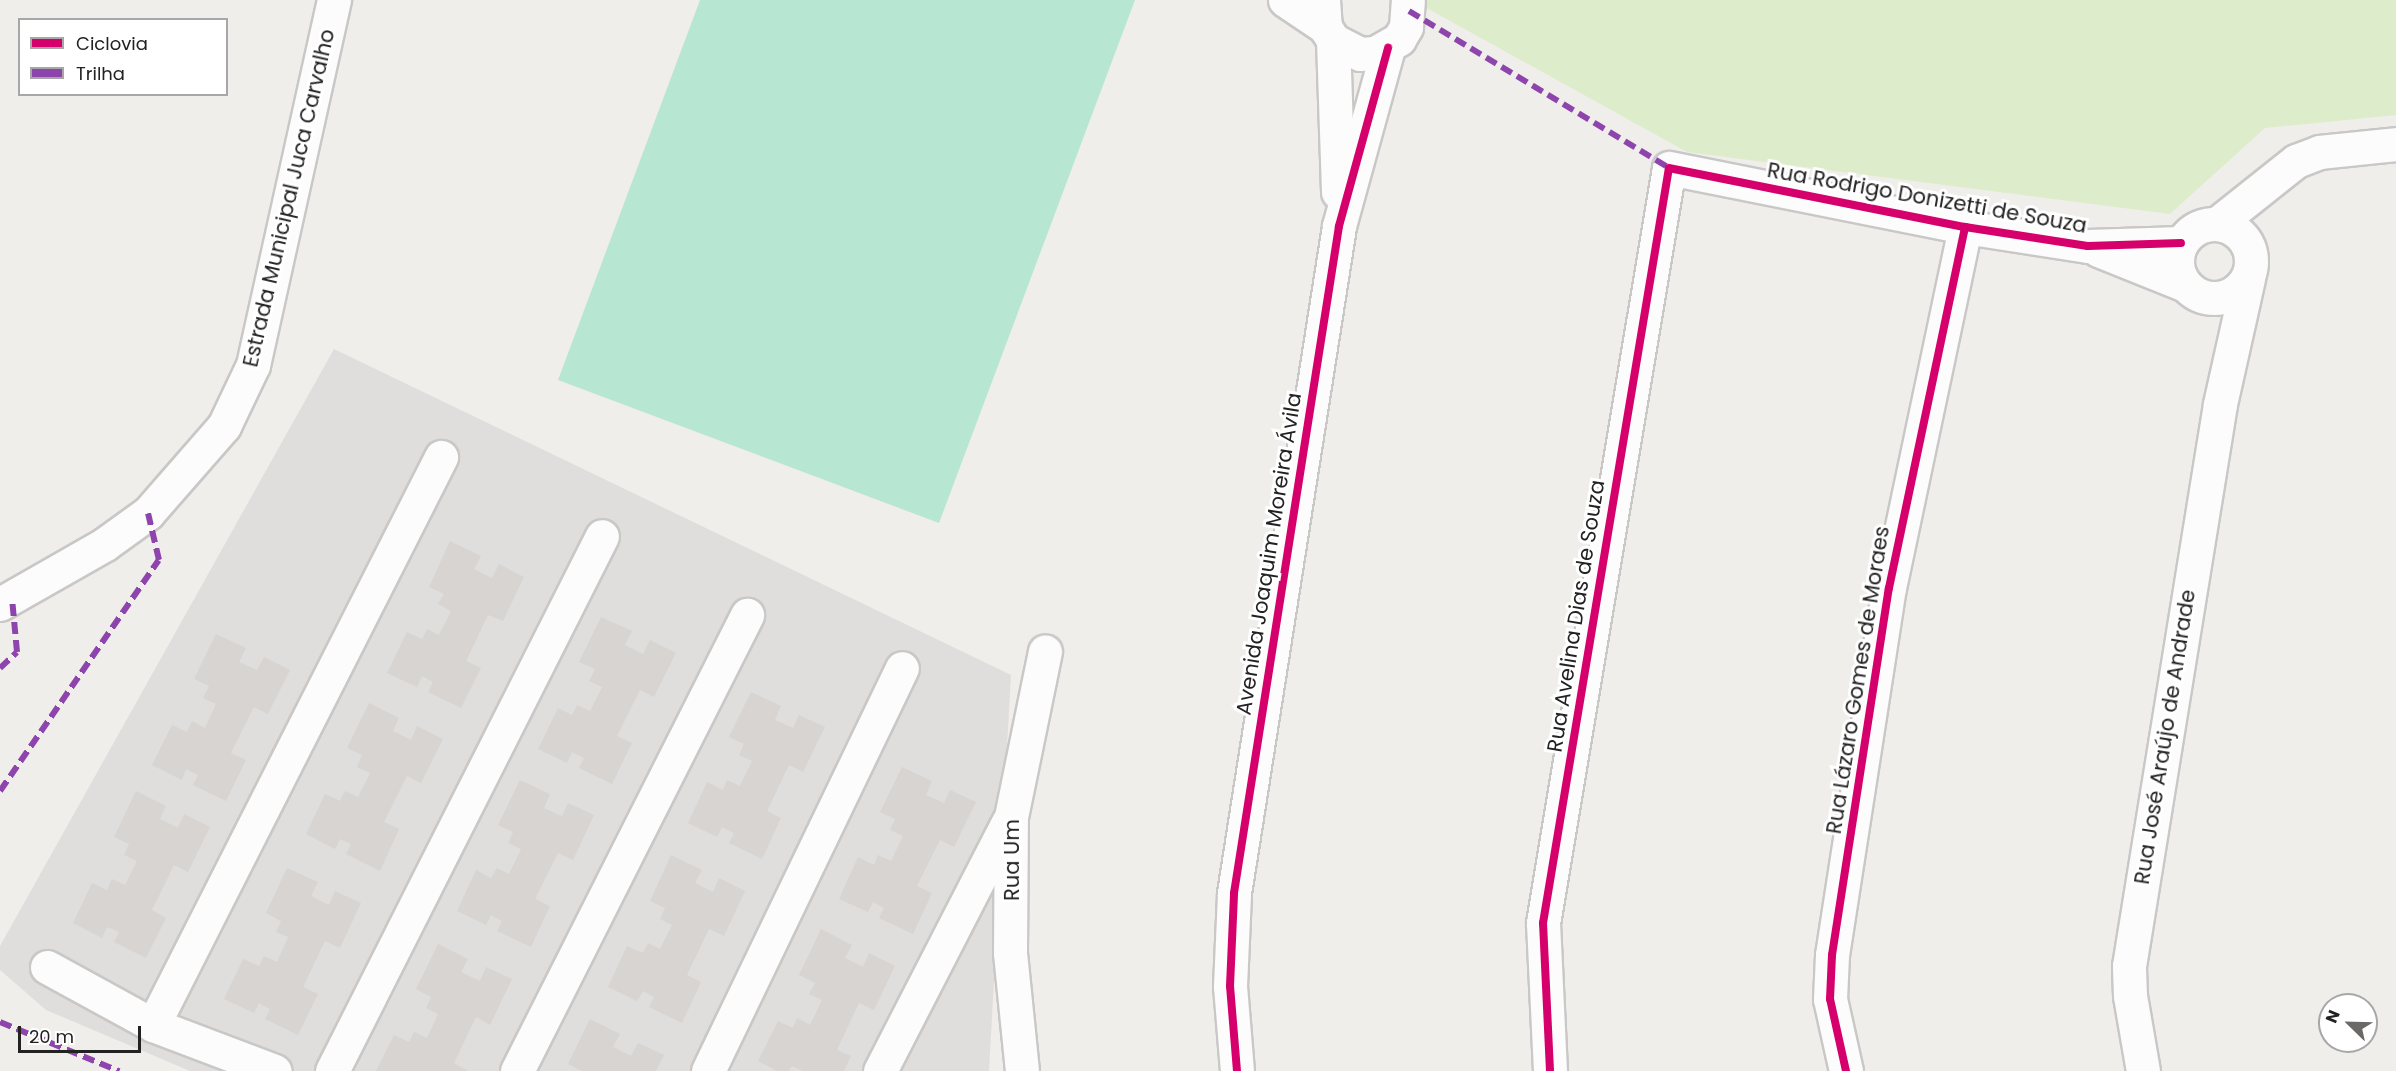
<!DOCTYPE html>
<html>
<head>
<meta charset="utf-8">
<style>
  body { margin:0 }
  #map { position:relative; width:2396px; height:1071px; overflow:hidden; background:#f0eeeb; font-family:Poppins,sans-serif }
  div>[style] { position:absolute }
  .residential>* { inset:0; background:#dfdedc }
  .grass>* { inset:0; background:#ddeccb }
  .pitch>* { inset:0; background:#b7e6d2 }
  .building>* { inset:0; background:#d7d4d2 }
  .roads { filter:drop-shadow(2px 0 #c9c8c7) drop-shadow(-2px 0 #c9c8c7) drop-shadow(0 2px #c9c8c7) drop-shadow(0 -2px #c9c8c7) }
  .minor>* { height:33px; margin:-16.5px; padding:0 16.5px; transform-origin:16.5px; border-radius:16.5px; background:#fdfcfc }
  .minor>.ring { margin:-16.5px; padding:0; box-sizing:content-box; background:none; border:33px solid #fdfcfc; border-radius:50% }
  .tertiary>* { height:33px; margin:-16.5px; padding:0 16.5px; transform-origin:16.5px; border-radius:16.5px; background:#fdfcfc }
  .quiet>* { height:6px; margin-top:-3px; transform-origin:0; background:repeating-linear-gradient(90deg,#8e44ad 0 12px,transparent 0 18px) }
  .cycleway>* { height:8px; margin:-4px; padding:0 4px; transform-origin:4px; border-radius:4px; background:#d6006c }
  span { translate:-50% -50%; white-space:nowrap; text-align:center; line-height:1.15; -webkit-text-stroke:6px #fff; paint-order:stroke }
  .street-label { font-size:21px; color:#222 }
  .legend { position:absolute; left:18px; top:18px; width:210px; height:78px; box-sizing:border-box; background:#fff; border:2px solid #a7a7a7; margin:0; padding:8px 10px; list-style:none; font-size:18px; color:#222 }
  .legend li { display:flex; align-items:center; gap:12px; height:30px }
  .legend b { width:30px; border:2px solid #a7a7a7 }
  .north { position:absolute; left:2318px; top:993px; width:60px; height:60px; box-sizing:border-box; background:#fff; border:2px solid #a7a7a7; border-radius:50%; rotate:293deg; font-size:16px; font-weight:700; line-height:24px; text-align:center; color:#222 }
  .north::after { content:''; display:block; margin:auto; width:21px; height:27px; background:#6a6968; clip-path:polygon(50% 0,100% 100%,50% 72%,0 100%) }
  .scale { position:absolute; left:18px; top:1026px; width:123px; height:27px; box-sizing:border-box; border:3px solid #222; border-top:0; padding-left:8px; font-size:18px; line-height:21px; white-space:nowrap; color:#222; -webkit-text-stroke:4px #fff; paint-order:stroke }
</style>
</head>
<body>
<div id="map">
  <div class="residential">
    <i style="clip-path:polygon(334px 349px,1011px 675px,989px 1071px,190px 1071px,46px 1010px,0 970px,0 946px)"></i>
  </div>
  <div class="grass">
    <i style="clip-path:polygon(1425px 0,2396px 0,2396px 115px,2265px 128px,2170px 214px,1687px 152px,1423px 6px)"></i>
  </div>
  <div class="pitch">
    <i style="clip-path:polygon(700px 0,1135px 0,939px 523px,558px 380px)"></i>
  </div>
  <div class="building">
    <i style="clip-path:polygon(450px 541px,481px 556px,474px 569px,492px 578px,499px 564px,524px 577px,503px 621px,488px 615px,466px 661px,481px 668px,461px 708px,428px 692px,433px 682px,422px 676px,417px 687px,387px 673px,407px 632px,422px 639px,427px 629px,439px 635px,451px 611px,438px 604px,444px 594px,429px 587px)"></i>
    <i style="clip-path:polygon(601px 617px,632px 631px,625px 645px,643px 654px,650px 640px,676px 653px,654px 697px,640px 690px,617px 736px,632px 743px,612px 784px,579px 768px,584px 758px,572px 752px,567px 763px,538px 749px,558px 708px,572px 715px,577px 705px,590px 711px,602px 687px,589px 681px,595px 669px,579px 662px)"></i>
    <i style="clip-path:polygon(216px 634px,246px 648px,239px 662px,257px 670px,264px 657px,290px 670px,268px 714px,254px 707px,231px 753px,246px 760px,226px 801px,193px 785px,198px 775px,186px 769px,182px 780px,152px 765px,172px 725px,187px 732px,192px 721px,205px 728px,216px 704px,203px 698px,209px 686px,194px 679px)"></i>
    <i style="clip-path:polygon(751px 692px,781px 706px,775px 720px,793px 728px,799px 715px,825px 727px,803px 772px,789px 765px,767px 811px,781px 818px,762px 859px,729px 843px,734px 833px,722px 827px,717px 837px,688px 823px,707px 782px,723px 790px,727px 780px,740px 786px,752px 761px,739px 755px,744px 744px,729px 737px)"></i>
    <i style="clip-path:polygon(369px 703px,399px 718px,393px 731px,411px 740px,417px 726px,443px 739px,421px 783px,407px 776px,384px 822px,399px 829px,380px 871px,346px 854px,351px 844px,340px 839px,335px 849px,306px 834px,325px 794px,340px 801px,345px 791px,358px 797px,370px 773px,357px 767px,362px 755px,347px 748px)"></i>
    <i style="clip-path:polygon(902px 767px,932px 781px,926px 795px,944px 803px,950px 790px,976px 802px,954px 847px,940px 840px,917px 886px,932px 893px,913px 934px,879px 918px,884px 908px,873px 902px,868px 912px,839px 899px,858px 857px,874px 865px,878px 855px,891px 861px,903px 836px,890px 830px,895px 819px,880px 812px)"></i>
    <i style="clip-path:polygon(520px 780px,550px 794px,544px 808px,562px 816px,568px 803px,594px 815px,573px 860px,558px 853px,535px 899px,550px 906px,531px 947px,497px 931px,502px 921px,491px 915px,486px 925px,457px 911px,476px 870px,491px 878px,497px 868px,509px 874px,521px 849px,508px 843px,513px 832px,498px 825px)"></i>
    <i style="clip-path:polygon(136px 791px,166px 806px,160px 819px,178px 828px,184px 814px,210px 827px,188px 872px,174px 865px,152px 910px,166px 918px,146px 958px,114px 942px,119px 932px,107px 927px,102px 938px,73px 923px,92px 883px,107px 890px,112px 879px,125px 885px,137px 861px,124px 855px,129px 844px,114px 837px)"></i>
    <i style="clip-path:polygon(671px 855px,702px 870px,695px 883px,713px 892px,719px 878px,745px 891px,724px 936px,709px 929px,687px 975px,701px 982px,682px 1023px,649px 1007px,654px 997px,643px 991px,637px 1001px,608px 987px,627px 946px,643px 953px,648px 943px,660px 949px,672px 925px,660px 919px,665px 908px,650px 901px)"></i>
    <i style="clip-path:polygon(287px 868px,318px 882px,311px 896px,329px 905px,335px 891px,361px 903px,340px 948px,325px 941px,303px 987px,318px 994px,298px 1035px,265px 1019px,270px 1009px,259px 1003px,254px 1013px,224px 999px,243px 959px,259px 966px,264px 956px,277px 962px,288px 937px,276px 932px,281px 921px,266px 913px)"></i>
    <i style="clip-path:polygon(821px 929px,852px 945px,845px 958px,863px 967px,869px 953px,895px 966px,874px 1010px,859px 1003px,837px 1050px,851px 1056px,844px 1071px,803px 1071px,792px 1066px,789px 1071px,777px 1071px,758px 1061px,778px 1021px,793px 1028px,797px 1018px,810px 1025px,822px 1000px,809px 994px,815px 983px,799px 975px)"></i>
    <i style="clip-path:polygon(438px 944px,468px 959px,461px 972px,480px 981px,486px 967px,512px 979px,490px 1025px,476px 1017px,454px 1063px,468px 1071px,376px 1071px,394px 1035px,409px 1042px,414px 1032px,427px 1038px,438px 1014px,426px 1008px,431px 997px,416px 989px)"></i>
    <i style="clip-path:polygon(590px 1019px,620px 1034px,613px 1047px,631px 1056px,638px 1043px,664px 1055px,656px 1071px,582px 1071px,568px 1064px)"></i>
  </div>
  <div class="roads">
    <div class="minor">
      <i style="left:1285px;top:0;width:48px;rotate:34deg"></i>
      <i style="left:1323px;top:0;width:27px;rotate:86deg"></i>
      <i style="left:1325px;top:27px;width:15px;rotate:58deg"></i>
      <i style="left:1333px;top:40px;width:30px;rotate:27deg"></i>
      <i style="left:1360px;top:54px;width:15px;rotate:-4deg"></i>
      <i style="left:1375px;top:53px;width:28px;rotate:-30deg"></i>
      <i style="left:1399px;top:39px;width:14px;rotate:-60deg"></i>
      <i style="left:1406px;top:27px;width:27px;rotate:-86deg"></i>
      <i style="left:1333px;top:40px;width:152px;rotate:88.1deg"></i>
      <i style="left:2218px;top:223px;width:100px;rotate:-38.5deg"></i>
      <i style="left:2296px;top:161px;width:25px;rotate:-21deg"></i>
      <i style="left:2319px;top:152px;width:77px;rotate:-5.9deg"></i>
      <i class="ring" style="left:2177px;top:224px;width:41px;height:41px"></i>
      <i style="left:2098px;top:250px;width:94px;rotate:21.9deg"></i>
      <i style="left:47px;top:967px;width:121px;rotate:28.7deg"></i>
      <i style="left:153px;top:1025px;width:130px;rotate:20.7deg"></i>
      <i style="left:153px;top:1025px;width:637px;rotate:-63.11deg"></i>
      <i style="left:332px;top:1071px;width:599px;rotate:-63.22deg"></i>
      <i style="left:517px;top:1071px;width:511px;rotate:-63.23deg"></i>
      <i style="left:708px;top:1071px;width:447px;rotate:-64.3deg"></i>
      <i style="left:880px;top:1071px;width:280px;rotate:-62.8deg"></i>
      <i style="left:1022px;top:1071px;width:120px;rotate:-95.8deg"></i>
      <i style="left:1010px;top:952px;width:135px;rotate:-89.6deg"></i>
      <i style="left:1011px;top:817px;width:169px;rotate:-78.4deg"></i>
      <i style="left:1237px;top:1071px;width:85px;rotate:-94.7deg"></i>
      <i style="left:1230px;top:986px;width:93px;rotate:-87.5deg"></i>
      <i style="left:1234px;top:893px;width:675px;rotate:-81.05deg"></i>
      <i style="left:1339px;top:226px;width:185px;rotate:-74.6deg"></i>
      <i style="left:1550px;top:1071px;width:148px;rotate:-92.7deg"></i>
      <i style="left:1543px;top:923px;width:765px;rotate:-80.53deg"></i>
      <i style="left:1669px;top:168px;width:302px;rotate:11.3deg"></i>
      <i style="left:1965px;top:227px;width:124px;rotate:8.8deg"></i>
      <i style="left:2088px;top:246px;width:93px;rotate:-1.8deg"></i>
      <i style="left:1846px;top:1071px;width:74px;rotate:-102.5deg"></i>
      <i style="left:1830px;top:999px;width:44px;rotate:-87.4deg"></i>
      <i style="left:1832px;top:955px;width:371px;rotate:-81.2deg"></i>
      <i style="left:1889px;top:588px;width:369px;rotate:-78.1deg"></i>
      <i style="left:2143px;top:1071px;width:76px;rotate:-99.8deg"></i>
      <i style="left:2130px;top:996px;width:30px;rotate:-92deg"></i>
      <i style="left:2129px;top:966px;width:569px;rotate:-80.8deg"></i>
      <i style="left:2220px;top:404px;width:128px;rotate:-77.4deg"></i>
    </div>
    <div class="tertiary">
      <i style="left:0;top:604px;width:121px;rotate:-29.7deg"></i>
      <i style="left:105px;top:544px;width:53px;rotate:-35.8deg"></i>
      <i style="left:148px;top:513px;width:116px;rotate:-48.9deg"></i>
      <i style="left:224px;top:426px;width:68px;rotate:-64.6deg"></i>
      <i style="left:253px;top:365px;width:374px;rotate:-77.5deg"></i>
    </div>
  </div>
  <div class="quiet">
    <i style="left:1409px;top:11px;width:304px;rotate:31.1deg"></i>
    <i style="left:0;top:668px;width:23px;rotate:-43deg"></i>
    <i style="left:17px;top:652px;width:54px;rotate:-95.3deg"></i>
    <i style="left:0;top:791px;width:280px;rotate:-55.5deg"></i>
    <i style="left:159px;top:560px;width:48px;rotate:-103.2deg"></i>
    <i style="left:0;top:1022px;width:129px;rotate:22.4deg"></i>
  </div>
  <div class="cycleway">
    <i style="left:1237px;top:1071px;width:85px;rotate:-94.7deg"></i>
    <i style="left:1230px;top:986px;width:93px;rotate:-87.5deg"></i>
    <i style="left:1234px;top:893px;width:675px;rotate:-81.05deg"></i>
    <i style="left:1339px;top:226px;width:185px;rotate:-74.6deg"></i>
    <i style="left:1550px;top:1071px;width:148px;rotate:-92.7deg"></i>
    <i style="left:1543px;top:923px;width:765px;rotate:-80.53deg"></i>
    <i style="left:1669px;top:168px;width:302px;rotate:11.3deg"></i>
    <i style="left:1965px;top:227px;width:124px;rotate:8.8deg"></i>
    <i style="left:2088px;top:246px;width:93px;rotate:-1.8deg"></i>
    <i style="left:1846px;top:1071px;width:74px;rotate:-102.5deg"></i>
    <i style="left:1830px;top:999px;width:44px;rotate:-87.4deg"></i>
    <i style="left:1832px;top:955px;width:371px;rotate:-81.2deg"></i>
    <i style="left:1889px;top:588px;width:369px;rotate:-78.1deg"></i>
  </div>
  <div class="street-label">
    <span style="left:289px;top:198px;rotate:-77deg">Estrada Municipal Juca Carvalho</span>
    <span style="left:1927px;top:198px;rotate:10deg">Rua Rodrigo Donizetti de Souza</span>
    <span style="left:1269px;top:554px;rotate:-81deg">Avenida Joaquim Moreira Ávila</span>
    <span style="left:1576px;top:616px;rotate:-81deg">Rua Avelina Dias de Souza</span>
    <span style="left:1858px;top:680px;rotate:-81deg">Rua Lázaro Gomes de Moraes</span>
    <span style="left:2165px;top:737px;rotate:-81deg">Rua José Araújo de Andrade</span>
    <span style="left:1012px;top:860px;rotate:-90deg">Rua Um</span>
  </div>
  <ul class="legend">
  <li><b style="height:8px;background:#d6006c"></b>Ciclovia</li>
  <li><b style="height:8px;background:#8e44ad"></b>Trilha</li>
  </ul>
  <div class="north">N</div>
  <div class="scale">20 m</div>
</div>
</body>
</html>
